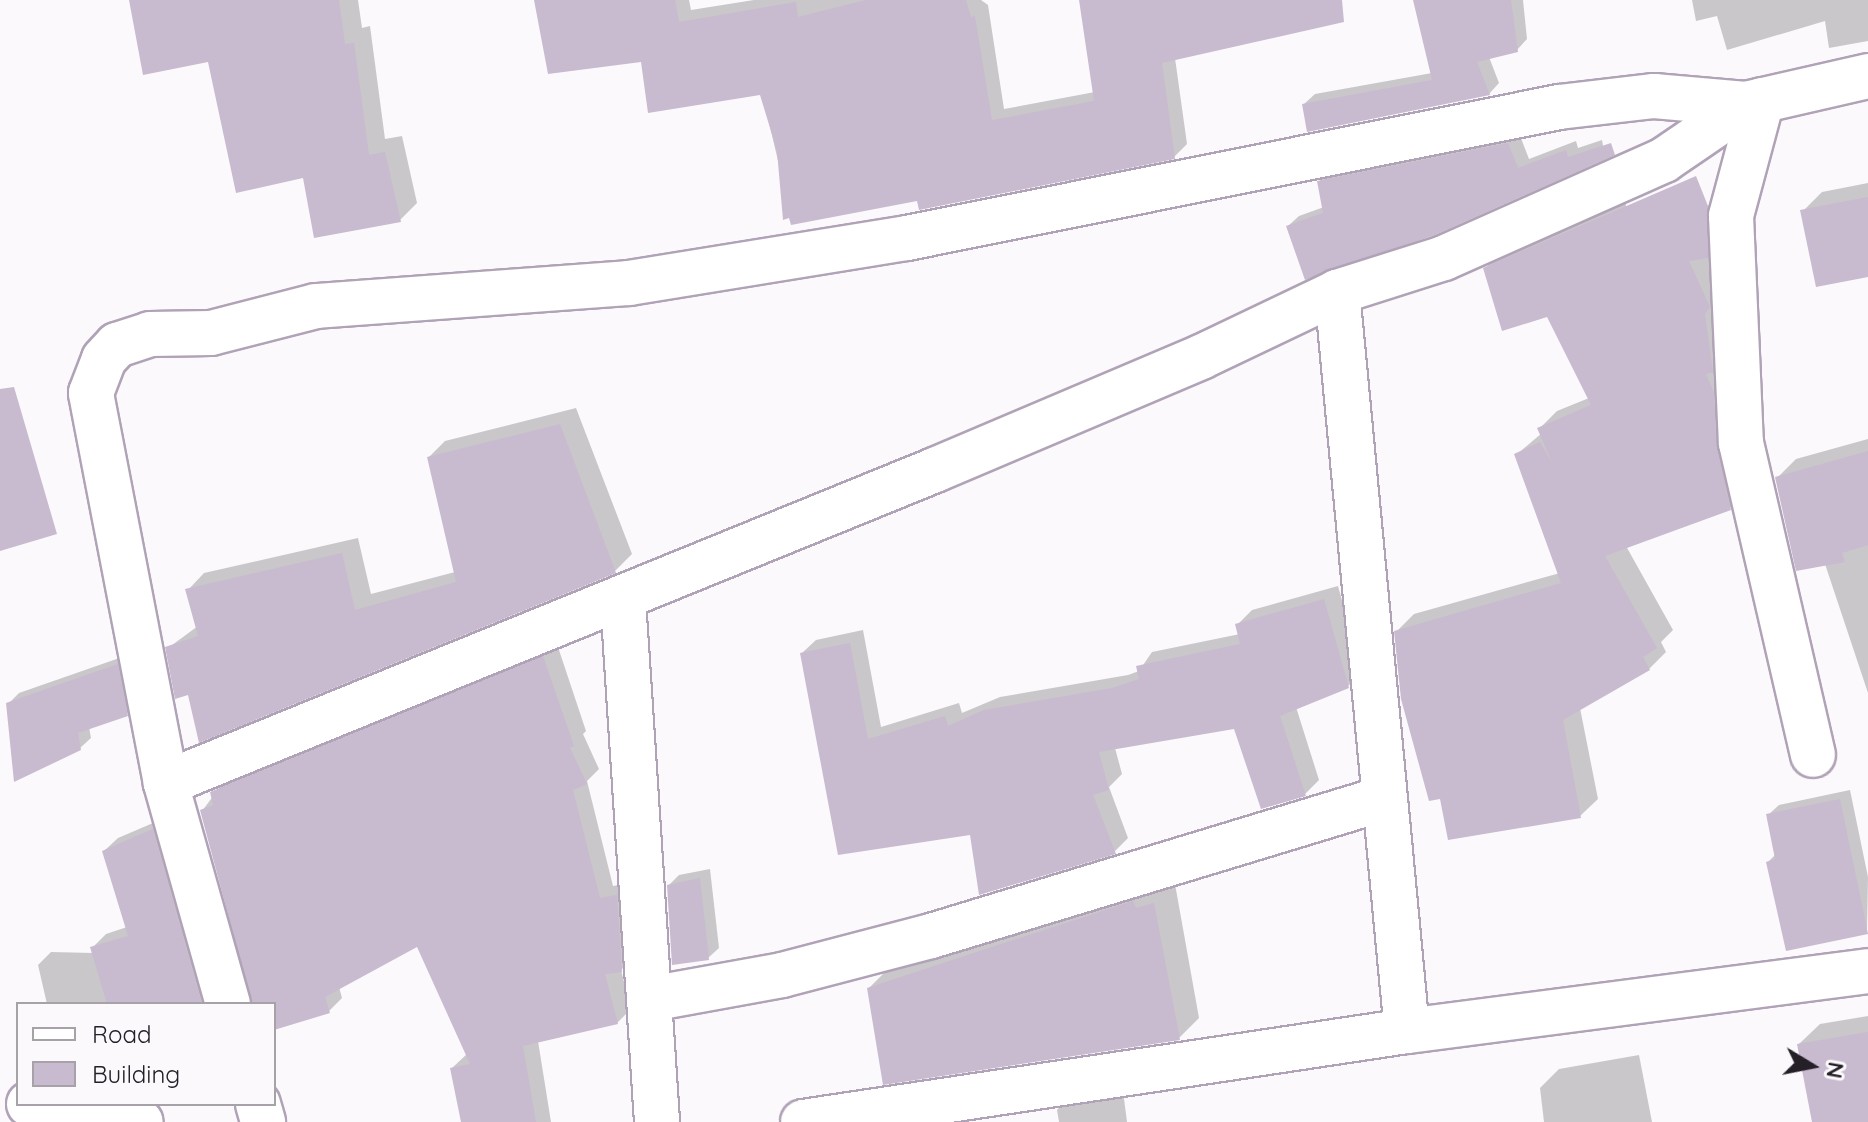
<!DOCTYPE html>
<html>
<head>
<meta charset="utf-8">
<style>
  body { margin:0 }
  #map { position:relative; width:1868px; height:1122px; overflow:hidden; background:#fcf9fd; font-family:Quicksand,sans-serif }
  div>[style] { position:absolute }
  .shadow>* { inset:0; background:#0003 }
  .building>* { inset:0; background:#c8bacf }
  .roads { filter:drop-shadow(2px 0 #b1a3b7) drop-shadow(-2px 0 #b1a3b7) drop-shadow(0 2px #b1a3b7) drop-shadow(0 -2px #b1a3b7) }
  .minor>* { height:44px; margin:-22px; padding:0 22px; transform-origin:22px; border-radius:22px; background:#fff }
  span { translate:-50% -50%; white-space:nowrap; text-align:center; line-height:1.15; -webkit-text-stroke:8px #fcf9fd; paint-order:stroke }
  .legend { position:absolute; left:16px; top:1002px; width:260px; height:104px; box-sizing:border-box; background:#fcf9fd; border:2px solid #a6a2a8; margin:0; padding:10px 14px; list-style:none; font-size:24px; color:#252028 }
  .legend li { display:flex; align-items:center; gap:16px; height:40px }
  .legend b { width:40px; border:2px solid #a6a2a8 }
  .north { position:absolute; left:1772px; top:1026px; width:80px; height:80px; -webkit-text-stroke:6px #fcf9fd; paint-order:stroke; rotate:100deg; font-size:22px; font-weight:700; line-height:32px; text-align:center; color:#252028 }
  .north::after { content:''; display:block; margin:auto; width:28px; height:36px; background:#252028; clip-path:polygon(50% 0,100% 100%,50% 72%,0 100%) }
</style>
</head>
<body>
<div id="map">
  <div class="shadow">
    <i style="clip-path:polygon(131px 0,358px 0,362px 28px,370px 26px,385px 139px,402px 136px,417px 203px,400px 220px,304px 175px,210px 60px)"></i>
    <i style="clip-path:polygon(537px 0,689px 0,691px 10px,754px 0,981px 0,988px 5px,1004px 109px,1095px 92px,1081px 0,1267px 0,1175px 58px,1187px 144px,1174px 157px,791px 216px,762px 93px,643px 60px)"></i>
    <i style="clip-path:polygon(1415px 0,1523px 0,1527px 39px,1517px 50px,1489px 57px,1499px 83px,1489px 94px,1304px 104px,1315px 94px,1432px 73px)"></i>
    <i style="clip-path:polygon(1692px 0,1868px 0,1868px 41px,1829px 48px,1825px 21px,1727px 50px,1717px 16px,1696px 21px)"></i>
    <i style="clip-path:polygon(1519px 133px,1529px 159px,1576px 141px,1578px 148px,1602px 140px,1604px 151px,1288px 226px,1299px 216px,1324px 207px,1319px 182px,1329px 171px)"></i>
    <i style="clip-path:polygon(1868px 183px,1868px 275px,1803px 211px,1822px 192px)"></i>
    <i style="clip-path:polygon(1624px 197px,1633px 235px,1696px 222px,1726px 289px,1747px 491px,1730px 508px,1626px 546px,1673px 630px,1661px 642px,1666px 652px,1649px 669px,1580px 708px,1598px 799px,1580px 816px,1441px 797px,1396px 632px,1414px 614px,1560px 573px,1516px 455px,1542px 433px,1540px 428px,1557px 411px,1589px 398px,1548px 315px,1485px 269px,1502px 251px)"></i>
    <i style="clip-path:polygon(576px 408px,632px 554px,615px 571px,200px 740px,189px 692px,168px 648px,198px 626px,188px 590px,204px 573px,358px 538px,371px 594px,455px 572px,429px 457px,445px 441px)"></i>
    <i style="clip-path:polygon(1868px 439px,1868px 693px,1825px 564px,1777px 478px,1796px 459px)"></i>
    <i style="clip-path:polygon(1338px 586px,1362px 672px,1348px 686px,1296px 707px,1319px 780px,1305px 794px,1235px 727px,1115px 748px,1122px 774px,1109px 787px,1128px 838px,1114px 852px,972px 833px,839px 853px,802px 653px,816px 640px,863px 630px,881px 727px,959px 703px,962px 713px,1000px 697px,1128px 675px,1139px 671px,1152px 652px,1240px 634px,1238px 624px,1252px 610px)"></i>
    <i style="clip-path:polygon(557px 644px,586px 731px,583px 734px,599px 769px,587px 781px,613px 886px,630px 883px,635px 956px,621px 970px,631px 1009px,617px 1023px,538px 1041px,551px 1122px,463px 1122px,452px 1068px,467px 1054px,418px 945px,339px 987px,342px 998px,328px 1012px,274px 1028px,274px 1004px,252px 1004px,202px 811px,226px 779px)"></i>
    <i style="clip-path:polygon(128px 655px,137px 704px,127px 714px,89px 727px,91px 738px,80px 748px,8px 704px,19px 693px)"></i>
    <i style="clip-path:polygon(1850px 790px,1868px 877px,1867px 932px,1768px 862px,1776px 854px,1768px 815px,1779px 805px)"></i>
    <i style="clip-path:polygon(167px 817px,224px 1004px,47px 1004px,38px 965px,51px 952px,94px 953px,93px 947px,106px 934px,127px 927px,104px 851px,118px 838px)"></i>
    <i style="clip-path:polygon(710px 869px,719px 948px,708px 958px,669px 885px,679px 875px)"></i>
    <i style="clip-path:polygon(1175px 884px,1199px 1018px,1179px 1038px,869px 988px,889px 968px)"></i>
    <i style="clip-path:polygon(1868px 1016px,1868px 1122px,1814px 1122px,1799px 1044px,1820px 1024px)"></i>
    <i style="clip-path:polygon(1639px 1055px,1652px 1122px,1544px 1122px,1540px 1088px,1559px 1069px)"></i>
    <i style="clip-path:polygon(1122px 1083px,1127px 1122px,1059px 1122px,1057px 1110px,1077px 1090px)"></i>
  </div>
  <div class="building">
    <i style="clip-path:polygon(129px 0,339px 0,345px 44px,354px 43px,369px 155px,385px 152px,401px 222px,314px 238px,303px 178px,236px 193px,208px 62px,143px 75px)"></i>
    <i style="clip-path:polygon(534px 0,675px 0,679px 22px,796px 2px,798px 17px,866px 0,966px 0,971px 17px,975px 16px,992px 120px,1094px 101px,1079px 0,1342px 0,1344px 22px,1162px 63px,1175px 159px,919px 210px,917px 201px,791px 225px,789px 218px,783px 220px,777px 151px,760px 95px,648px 113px,641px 62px,548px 74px)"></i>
    <i style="clip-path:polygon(1413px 0,1511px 0,1518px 52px,1477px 62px,1490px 95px,1307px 132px,1302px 104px,1432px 80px)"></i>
    <i style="clip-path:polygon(1508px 143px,1518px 168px,1566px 150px,1568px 157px,1611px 143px,1615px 155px,1435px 235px,1305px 280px,1286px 226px,1323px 213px,1317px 181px)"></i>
    <i style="clip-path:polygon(1696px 176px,1708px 206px,1708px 258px,1689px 261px,1710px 307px,1705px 314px,1713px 372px,1706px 374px,1714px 393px,1717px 448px,1731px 510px,1605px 556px,1657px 648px,1643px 657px,1650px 670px,1563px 720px,1581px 818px,1448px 840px,1440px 799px,1429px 801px,1401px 699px,1394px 631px,1561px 583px,1514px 454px,1540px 442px,1553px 464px,1537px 428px,1591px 405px,1547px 317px,1502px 331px,1483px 268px)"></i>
    <i style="clip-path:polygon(1868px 197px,1868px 277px,1816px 287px,1800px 210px)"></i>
    <i style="clip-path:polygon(14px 387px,57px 534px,0 551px,0 389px)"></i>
    <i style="clip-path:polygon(560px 424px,616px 573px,199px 743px,188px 695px,175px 699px,165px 647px,198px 636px,185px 589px,342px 553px,355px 610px,456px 582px,427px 457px)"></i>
    <i style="clip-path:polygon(1868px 451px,1868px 545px,1842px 553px,1845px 562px,1796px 571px,1775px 477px)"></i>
    <i style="clip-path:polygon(1324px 599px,1349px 688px,1280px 716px,1306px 796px,1261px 809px,1234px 729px,1099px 752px,1109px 790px,1093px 795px,1116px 854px,979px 895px,970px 835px,838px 855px,800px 653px,850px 643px,868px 739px,945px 716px,948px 726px,984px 710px,1112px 688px,1139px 679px,1136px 666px,1240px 644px,1235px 624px)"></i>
    <i style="clip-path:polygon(543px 656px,574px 746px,570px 748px,587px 784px,573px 790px,600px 898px,617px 895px,622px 972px,605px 974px,618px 1024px,523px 1046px,536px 1122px,461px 1122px,450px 1068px,470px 1064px,417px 947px,325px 997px,330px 1013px,274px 1030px,274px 1004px,252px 1004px,200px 810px,213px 805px,210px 792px)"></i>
    <i style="clip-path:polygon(118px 664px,128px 716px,78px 733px,81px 750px,14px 782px,6px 703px)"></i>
    <i style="clip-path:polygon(1840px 799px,1868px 934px,1786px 951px,1766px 862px,1775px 859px,1766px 814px)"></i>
    <i style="clip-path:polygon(153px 829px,202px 1004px,107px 1004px,90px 947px,128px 936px,102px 851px)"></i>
    <i style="clip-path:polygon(700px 878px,709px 960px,672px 965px,667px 885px)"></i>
    <i style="clip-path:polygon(1133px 901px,1136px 908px,1154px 903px,1180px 1040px,883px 1085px,867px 988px)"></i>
    <i style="clip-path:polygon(1868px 1032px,1868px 1122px,1812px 1122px,1797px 1044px)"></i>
  </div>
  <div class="roads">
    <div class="minor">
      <i style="left:1762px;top:100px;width:120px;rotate:105deg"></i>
      <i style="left:1731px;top:216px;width:227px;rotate:87.5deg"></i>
      <i style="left:1741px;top:443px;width:320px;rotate:77deg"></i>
      <i style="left:1337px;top:292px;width:742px;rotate:84.59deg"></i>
      <i style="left:623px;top:600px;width:523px;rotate:86.27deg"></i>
      <i style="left:166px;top:783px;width:830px;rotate:-22.15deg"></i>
      <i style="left:935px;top:470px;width:289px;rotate:-23deg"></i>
      <i style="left:1201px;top:357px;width:151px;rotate:-25.5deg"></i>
      <i style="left:1337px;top:292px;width:112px;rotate:-17.6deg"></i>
      <i style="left:1444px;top:258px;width:241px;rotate:-24deg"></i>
      <i style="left:1664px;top:160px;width:99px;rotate:-34.3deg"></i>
      <i style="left:650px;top:999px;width:134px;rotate:-10.3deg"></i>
      <i style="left:782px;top:975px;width:154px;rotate:-14.7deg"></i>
      <i style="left:931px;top:936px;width:474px;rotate:-16.9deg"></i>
      <i style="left:228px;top:1004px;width:230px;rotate:-105.7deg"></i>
      <i style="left:166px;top:783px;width:397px;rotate:-100.9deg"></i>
      <i style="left:91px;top:393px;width:36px;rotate:-69deg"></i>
      <i style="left:104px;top:359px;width:19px;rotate:-47deg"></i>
      <i style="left:117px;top:345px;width:35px;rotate:-18deg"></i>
      <i style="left:150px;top:334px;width:61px;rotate:-0.9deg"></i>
      <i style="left:211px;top:333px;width:108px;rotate:-14.4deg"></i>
      <i style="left:316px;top:306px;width:314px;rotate:-4.2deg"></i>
      <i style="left:629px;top:283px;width:282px;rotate:-9.2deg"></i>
      <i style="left:907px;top:238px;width:665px;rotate:-11.36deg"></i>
      <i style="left:1559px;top:107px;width:96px;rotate:-6.6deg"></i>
      <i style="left:1654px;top:96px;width:92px;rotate:5deg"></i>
      <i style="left:1746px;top:104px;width:125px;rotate:-12.9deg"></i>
      <i style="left:29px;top:1104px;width:113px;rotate:9.1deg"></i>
      <i style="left:258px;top:1104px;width:19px;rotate:74deg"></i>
      <i style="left:803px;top:1122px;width:611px;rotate:-8.57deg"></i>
      <i style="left:1407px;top:1031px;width:465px;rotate:-7.4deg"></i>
    </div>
  </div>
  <ul class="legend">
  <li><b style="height:10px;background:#fff"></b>Road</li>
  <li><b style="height:22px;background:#c8bacf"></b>Building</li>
  </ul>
  <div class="north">N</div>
</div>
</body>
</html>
